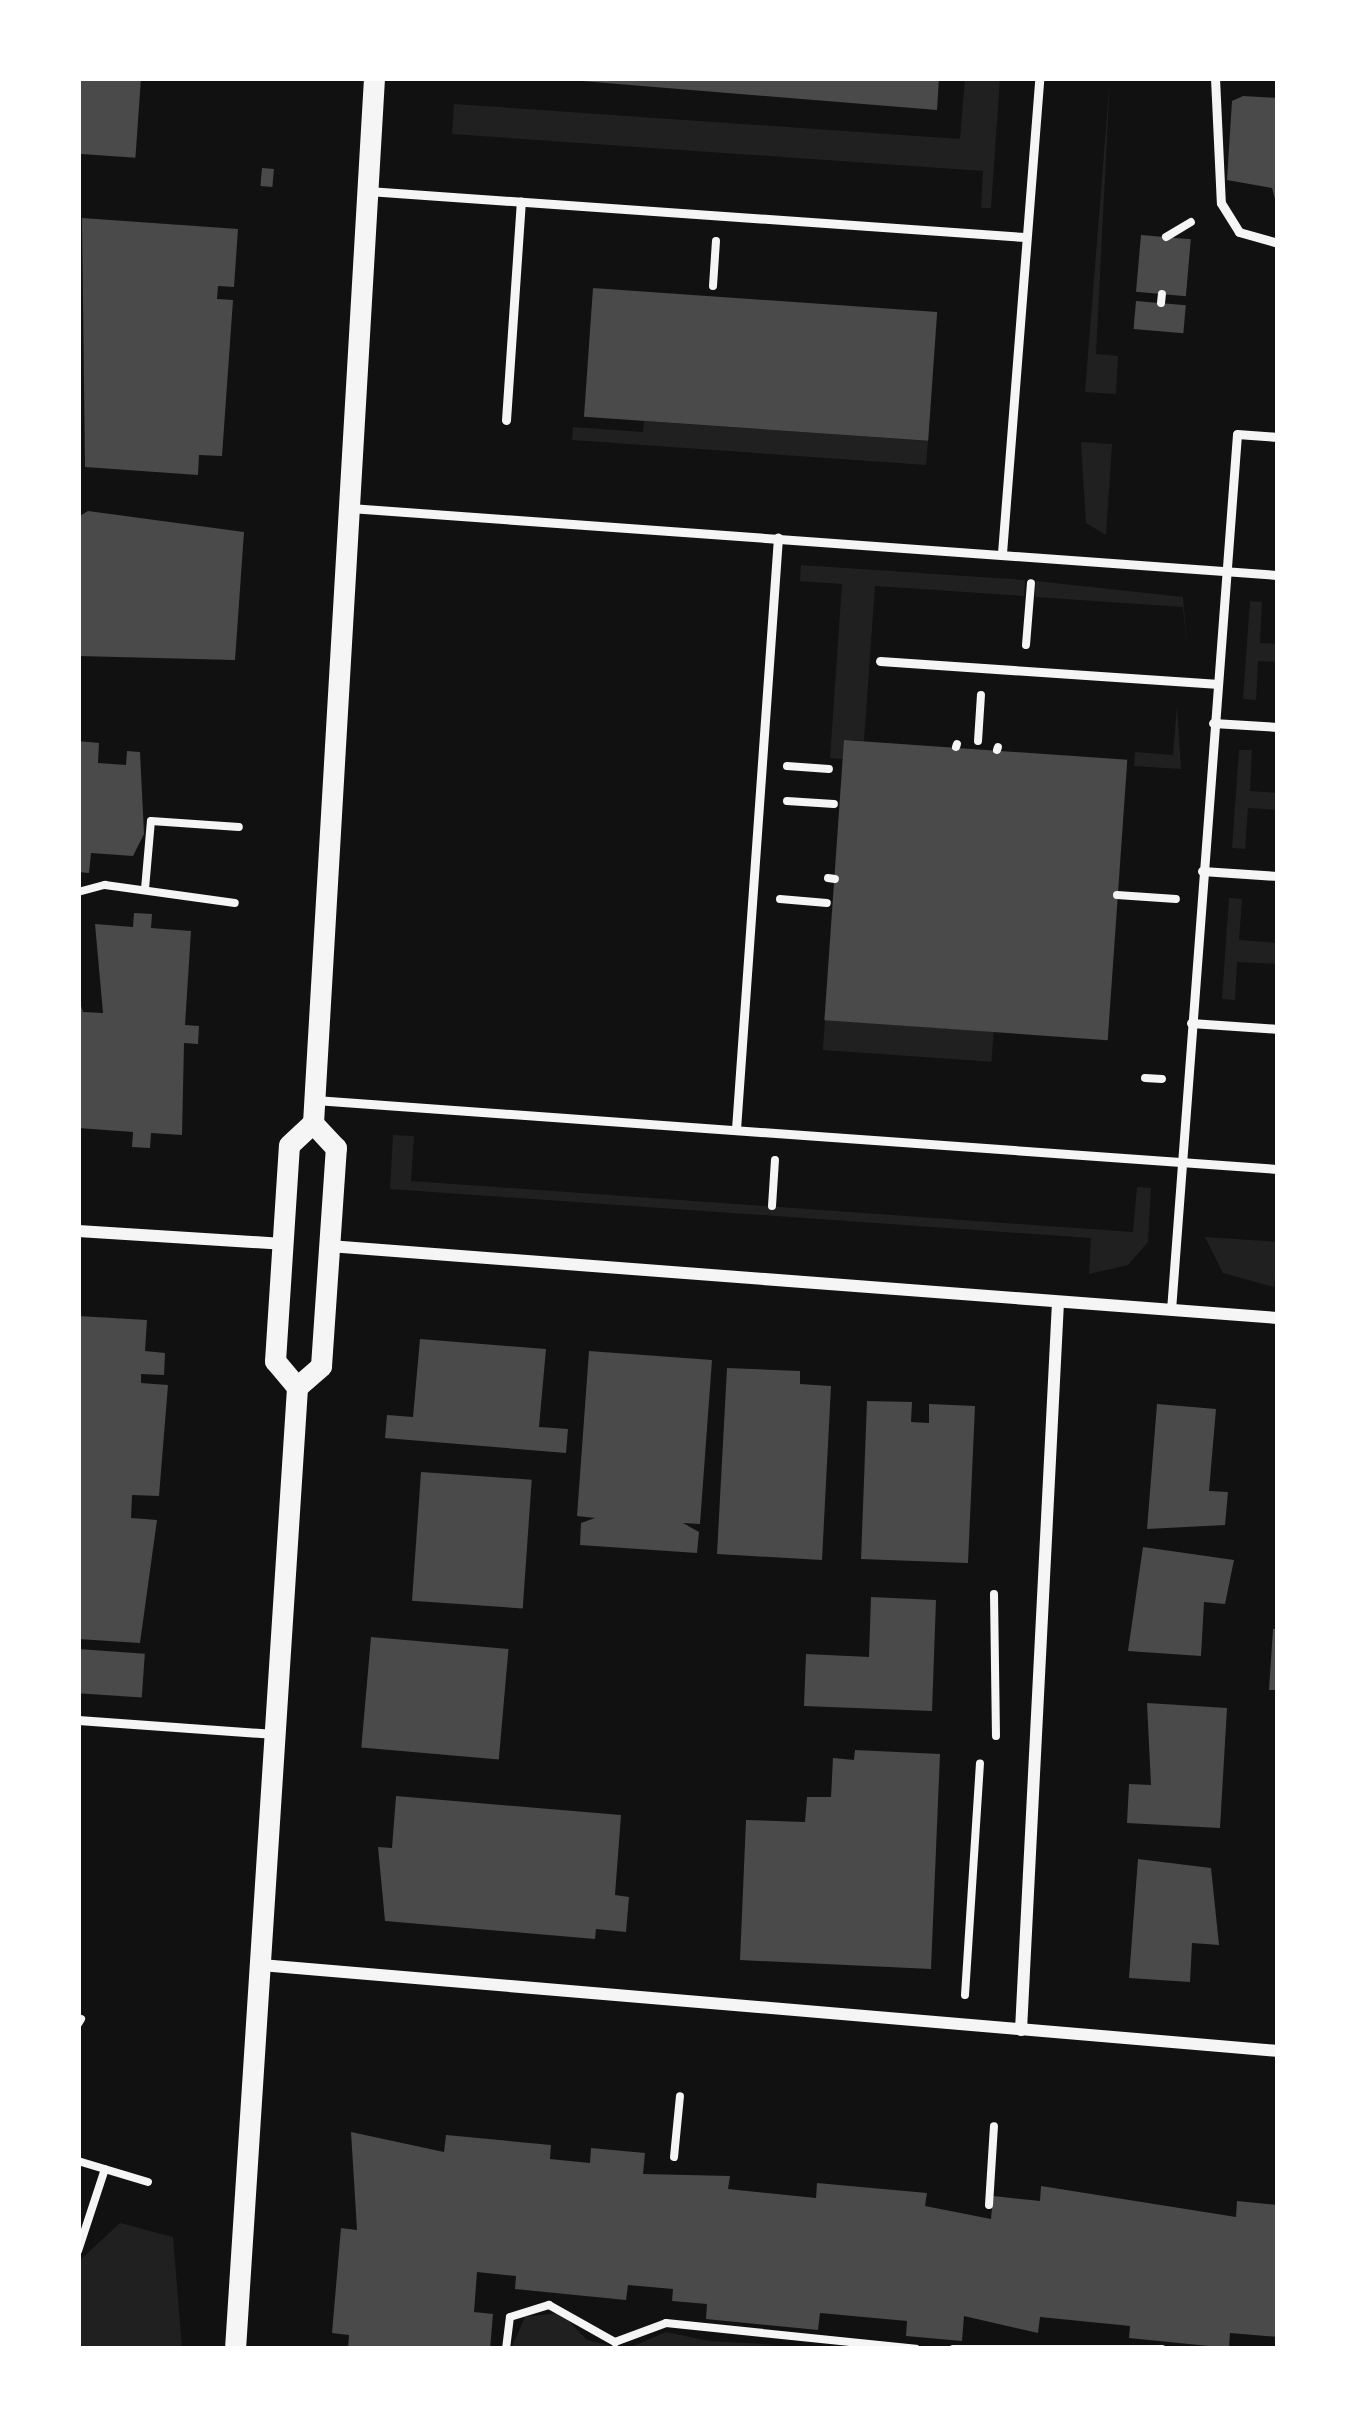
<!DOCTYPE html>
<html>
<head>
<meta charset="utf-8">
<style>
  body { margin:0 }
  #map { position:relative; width:1356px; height:2427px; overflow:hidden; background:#111; font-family:Signika,sans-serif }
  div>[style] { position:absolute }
  .green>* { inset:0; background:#202020; transform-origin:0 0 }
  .building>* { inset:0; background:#4a4a4a; transform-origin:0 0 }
  .path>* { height:8px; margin:-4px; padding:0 4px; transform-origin:4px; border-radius:4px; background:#f5f5f5 }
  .service>* { height:9px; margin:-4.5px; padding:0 4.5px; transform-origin:4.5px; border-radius:4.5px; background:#f5f5f5 }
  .minor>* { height:12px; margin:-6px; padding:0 6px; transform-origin:6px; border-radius:6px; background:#f5f5f5 }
  .tertiary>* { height:21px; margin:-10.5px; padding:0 10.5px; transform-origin:10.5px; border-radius:10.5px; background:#f5f5f5 }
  span { translate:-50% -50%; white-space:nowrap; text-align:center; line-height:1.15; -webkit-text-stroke:9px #fff; paint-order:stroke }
  .frame { position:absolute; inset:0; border:81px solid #fff; pointer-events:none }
</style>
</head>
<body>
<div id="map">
  <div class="green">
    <i style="clip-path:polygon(965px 78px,1000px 78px,991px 208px,981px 208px,983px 171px,452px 134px,454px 104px,960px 139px)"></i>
    <i style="clip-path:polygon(1110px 78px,1096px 354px,1118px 356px,1116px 394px,1085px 392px)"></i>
    <i style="clip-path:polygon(644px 421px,928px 441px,926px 465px,572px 440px,573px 427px,643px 432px)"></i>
    <i style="clip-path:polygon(1081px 442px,1112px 444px,1106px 535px,1086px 523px)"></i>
    <i style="clip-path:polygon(801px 565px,1025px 580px,1024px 596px,875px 586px,864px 741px,845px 740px,843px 759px,830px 758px,842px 584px,800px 581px)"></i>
    <i style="clip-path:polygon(1036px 581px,1183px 597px,1188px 657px,1183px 607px,1035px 597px)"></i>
    <i style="clip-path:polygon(1250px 601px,1262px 602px,1260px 643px,1278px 644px,1278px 662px,1258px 661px,1256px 700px,1243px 699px)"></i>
    <i style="clip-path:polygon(1177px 706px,1181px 769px,1134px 766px,1135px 752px,1173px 755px)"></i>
    <i style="clip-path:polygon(1239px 750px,1252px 750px,1250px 791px,1278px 793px,1278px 810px,1248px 808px,1245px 849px,1232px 848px)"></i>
    <i style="clip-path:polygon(1229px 898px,1242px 899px,1239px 940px,1278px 943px,1278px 964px,1237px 962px,1235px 1000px,1222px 999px)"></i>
    <i style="left:825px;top:1020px;width:169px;height:30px;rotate:4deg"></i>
    <i style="clip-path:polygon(393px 1135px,414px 1136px,411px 1181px,1133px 1232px,1137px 1187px,1151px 1188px,1148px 1242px,1128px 1265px,1089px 1274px,1091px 1238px,390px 1189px)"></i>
    <i style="clip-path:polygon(1205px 1237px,1278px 1242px,1274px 1287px,1223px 1273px)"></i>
    <i style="clip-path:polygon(120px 2223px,173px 2237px,182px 2349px,78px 2349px,78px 2262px)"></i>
    <i style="clip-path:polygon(561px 2313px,587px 2340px,624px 2349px,511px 2349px,525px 2317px)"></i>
    <i style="clip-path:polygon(666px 2332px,709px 2341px,780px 2345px,627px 2349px)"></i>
  </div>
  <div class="building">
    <i style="left:141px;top:78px;width:80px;height:61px;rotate:94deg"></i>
    <i style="clip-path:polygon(545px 78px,939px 78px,937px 110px)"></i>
    <i style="clip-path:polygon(1243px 96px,1278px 98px,1278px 210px,1272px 188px,1227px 180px,1232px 101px)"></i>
    <i style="left:262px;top:168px;width:12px;height:18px;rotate:5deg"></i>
    <i style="clip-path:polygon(82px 218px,238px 229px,234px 287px,218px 286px,217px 299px,233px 300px,222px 456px,199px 455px,198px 475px,85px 467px)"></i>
    <i style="left:1141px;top:235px;width:50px;height:57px;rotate:5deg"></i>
    <i style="left:593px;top:288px;width:345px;height:129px;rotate:4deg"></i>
    <i style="left:1136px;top:301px;width:50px;height:28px;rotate:5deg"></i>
    <i style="clip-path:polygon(88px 511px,244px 532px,235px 660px,78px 656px,78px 517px)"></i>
    <i style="left:844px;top:740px;width:284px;height:281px;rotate:4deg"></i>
    <i style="clip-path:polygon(78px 741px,99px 743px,98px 763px,126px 765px,127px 751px,140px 752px,144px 834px,133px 856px,91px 853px,89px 873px,78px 872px)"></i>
    <i style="clip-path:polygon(134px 913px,152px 914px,151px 928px,191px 931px,185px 1025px,199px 1026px,198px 1044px,184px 1043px,182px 1135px,151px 1133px,150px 1148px,132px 1147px,133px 1132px,78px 1128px,78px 996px,83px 1012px,103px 1013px,95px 924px,133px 927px)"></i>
    <i style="clip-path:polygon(78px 1316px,147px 1320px,145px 1351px,165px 1353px,164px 1375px,141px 1374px,141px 1383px,168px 1385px,159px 1496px,132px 1495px,131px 1518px,157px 1520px,140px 1643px,78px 1639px)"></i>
    <i style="clip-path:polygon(420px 1339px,546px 1349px,539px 1427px,568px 1429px,566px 1453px,385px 1438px,387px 1415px,413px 1417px)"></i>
    <i style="clip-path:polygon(589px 1351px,712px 1360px,700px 1524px,683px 1523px,699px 1532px,697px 1553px,580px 1545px,581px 1523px,595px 1518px,577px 1516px)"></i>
    <i style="clip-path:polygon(727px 1368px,800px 1371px,800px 1384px,831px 1386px,822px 1560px,717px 1554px)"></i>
    <i style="clip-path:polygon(867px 1401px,912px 1402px,911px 1422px,929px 1423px,929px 1404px,975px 1406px,968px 1563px,861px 1559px)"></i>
    <i style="clip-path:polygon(1157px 1404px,1216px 1409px,1209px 1491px,1228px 1492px,1225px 1525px,1147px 1529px)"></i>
    <i style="left:421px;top:1472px;width:111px;height:129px;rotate:4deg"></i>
    <i style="clip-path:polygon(1143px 1547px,1234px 1560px,1225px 1604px,1204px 1602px,1201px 1656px,1128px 1651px)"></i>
    <i style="clip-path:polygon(871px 1597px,936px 1600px,932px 1711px,804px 1706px,806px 1654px,869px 1657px)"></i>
    <i style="clip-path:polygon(1273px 1629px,1278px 1629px,1278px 1690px,1269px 1690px)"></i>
    <i style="left:371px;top:1637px;width:138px;height:111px;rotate:5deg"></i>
    <i style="left:78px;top:1649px;width:67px;height:44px;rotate:4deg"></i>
    <i style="clip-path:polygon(1147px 1703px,1227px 1708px,1220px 1828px,1127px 1823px,1129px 1784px,1151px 1785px)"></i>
    <i style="clip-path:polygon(855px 1750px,940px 1754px,931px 1969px,740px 1960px,746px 1820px,805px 1822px,807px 1797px,831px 1797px,833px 1758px,854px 1760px)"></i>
    <i style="clip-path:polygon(396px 1796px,621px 1815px,615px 1895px,629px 1897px,626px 1932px,596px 1929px,595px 1939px,385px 1921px,378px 1847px,392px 1848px)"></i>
    <i style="clip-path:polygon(1138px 1859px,1211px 1868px,1219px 1945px,1192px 1943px,1190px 1982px,1129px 1978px)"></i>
    <i style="clip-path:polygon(351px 2132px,444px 2152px,446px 2135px,551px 2145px,550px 2159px,590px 2163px,591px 2148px,645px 2153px,643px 2174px,730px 2176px,728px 2189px,816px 2198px,817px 2183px,927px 2193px,925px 2206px,991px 2219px,993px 2196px,1040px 2201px,1041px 2186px,1236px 2217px,1237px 2201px,1278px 2205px,1278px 2337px,1230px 2333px,1229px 2348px,1129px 2338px,1130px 2326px,1040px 2317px,1038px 2333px,964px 2316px,962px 2341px,906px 2336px,907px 2321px,820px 2313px,818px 2330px,706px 2319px,707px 2304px,672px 2301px,673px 2289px,628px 2285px,626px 2300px,515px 2289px,516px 2276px,477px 2272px,474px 2312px,493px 2314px,490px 2349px,348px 2349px,349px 2335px,332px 2333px,341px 2228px,357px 2230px)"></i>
  </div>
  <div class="path">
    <i style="left:1166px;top:237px;width:29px;rotate:-31deg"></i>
    <i style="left:713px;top:286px;width:45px;rotate:-86.2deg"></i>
    <i style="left:1161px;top:303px;width:9px;rotate:-84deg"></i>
    <i style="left:1026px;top:645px;width:62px;rotate:-85.4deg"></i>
    <i style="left:978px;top:741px;width:46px;rotate:-86.3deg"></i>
    <i style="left:956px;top:747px;width:3px;rotate:-72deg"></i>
    <i style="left:997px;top:750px;width:3px;rotate:-72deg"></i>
    <i style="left:787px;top:766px;width:42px;rotate:4.1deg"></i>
    <i style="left:787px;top:801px;width:47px;rotate:3.7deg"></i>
    <i style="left:828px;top:878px;width:7px;rotate:8deg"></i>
    <i style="left:145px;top:889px;width:68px;rotate:-85deg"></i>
    <i style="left:151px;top:821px;width:88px;rotate:3.9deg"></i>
    <i style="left:78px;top:892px;width:28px;rotate:-15deg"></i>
    <i style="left:105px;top:885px;width:131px;rotate:7.9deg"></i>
    <i style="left:1117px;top:895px;width:59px;rotate:3.9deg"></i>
    <i style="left:780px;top:899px;width:47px;rotate:4.9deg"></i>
    <i style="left:1145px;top:1078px;width:17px;rotate:3deg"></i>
    <i style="left:772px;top:1206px;width:46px;rotate:-86.3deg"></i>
    <i style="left:994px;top:1594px;width:142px;rotate:89.2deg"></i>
    <i style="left:965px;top:1995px;width:232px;rotate:-86.3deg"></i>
    <i style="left:78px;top:2024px;width:6px;rotate:-59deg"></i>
    <i style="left:674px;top:2157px;width:61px;rotate:-84.4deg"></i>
    <i style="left:78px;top:2161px;width:73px;rotate:16.7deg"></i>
    <i style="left:989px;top:2205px;width:79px;rotate:-86.4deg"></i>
    <i style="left:78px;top:2251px;width:86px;rotate:-71.8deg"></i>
    <i style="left:506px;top:2349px;width:32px;rotate:-83deg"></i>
    <i style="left:510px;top:2317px;width:41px;rotate:-17.1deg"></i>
    <i style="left:549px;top:2305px;width:76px;rotate:29.3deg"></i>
    <i style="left:615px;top:2342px;width:54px;rotate:-20.4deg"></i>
    <i style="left:666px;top:2323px;width:251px;rotate:5.9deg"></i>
    <i style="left:953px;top:2349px;width:209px"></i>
  </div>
  <div class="service">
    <i style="left:1215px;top:78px;width:125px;rotate:87.3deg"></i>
    <i style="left:1221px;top:203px;width:34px;rotate:58deg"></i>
    <i style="left:1239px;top:232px;width:41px;rotate:15.8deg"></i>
    <i style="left:368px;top:191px;width:659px;rotate:4.01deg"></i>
    <i style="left:506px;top:420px;width:219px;rotate:-86.1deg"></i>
    <i style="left:350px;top:508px;width:930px;rotate:4.13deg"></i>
    <i style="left:1002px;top:553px;width:476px;rotate:-85.5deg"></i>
    <i style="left:880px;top:661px;width:336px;rotate:3.9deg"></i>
    <i style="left:1213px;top:723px;width:65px;rotate:3.5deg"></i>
    <i style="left:1202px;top:871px;width:76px;rotate:3.8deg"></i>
    <i style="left:1191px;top:1023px;width:87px;rotate:3.9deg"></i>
    <i style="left:315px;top:1100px;width:965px;rotate:4.1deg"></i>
    <i style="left:736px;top:1129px;width:593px;rotate:-85.94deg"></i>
    <i style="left:1171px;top:1310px;width:878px;rotate:-85.69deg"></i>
    <i style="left:1237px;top:434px;width:41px;rotate:4.2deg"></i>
    <i style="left:78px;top:1720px;width:197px;rotate:4.1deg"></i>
  </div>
  <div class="minor">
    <i style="left:78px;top:1231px;width:205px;rotate:3.6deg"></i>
    <i style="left:329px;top:1246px;width:952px;rotate:4.34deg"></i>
    <i style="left:261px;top:1965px;width:1021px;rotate:4.83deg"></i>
    <i style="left:1021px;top:2030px;width:728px;rotate:-87.09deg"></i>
  </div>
  <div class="tertiary">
    <i style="left:297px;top:1387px;width:32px;rotate:-41deg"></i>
    <i style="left:321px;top:1366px;width:219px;rotate:-86.1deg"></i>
    <i style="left:336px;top:1148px;width:34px;rotate:-133deg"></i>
    <i style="left:235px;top:2349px;width:964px;rotate:-86.31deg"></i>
    <i style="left:297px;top:1387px;width:34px;rotate:-130deg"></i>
    <i style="left:275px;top:1361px;width:216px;rotate:-86.3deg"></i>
    <i style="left:289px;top:1145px;width:33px;rotate:-43deg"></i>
    <i style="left:313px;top:1123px;width:1047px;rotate:-86.66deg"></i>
  </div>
  <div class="frame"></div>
</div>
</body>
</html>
